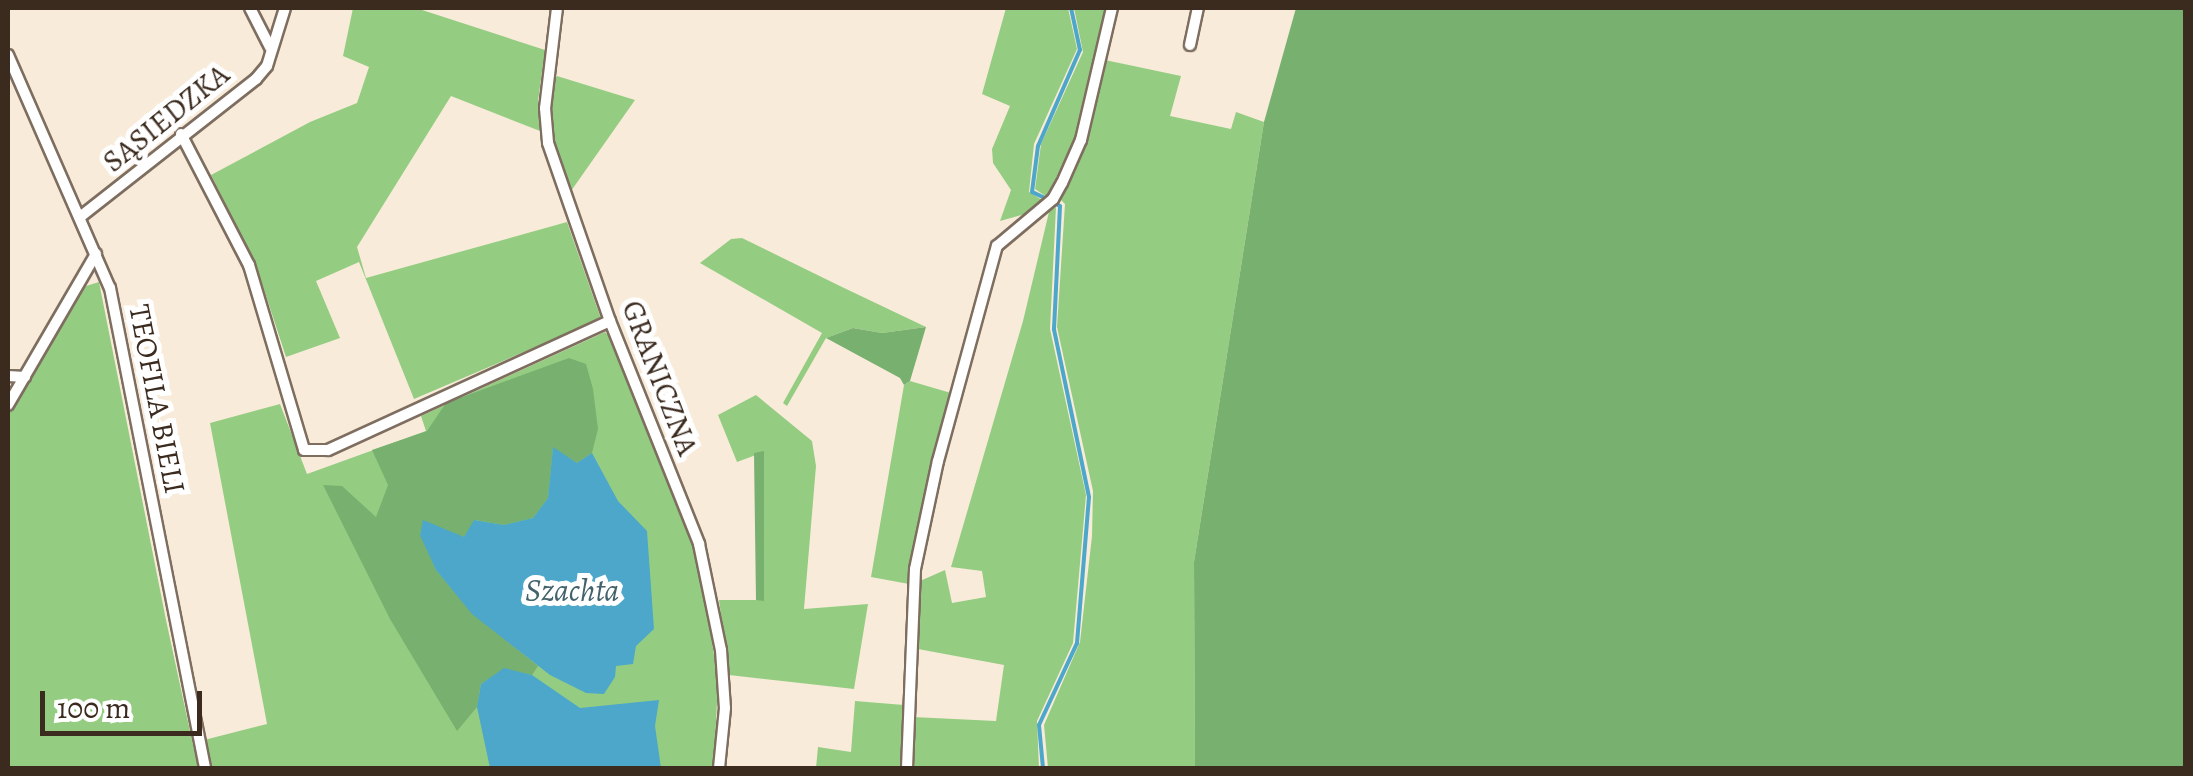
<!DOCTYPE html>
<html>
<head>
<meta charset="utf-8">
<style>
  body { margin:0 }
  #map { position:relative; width:2193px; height:776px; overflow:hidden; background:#f9ebda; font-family:Alegreya,serif }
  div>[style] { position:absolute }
  .green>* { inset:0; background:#94cd81 }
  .forest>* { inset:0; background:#77b06f }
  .water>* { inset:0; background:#4ca7ca }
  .stream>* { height:4px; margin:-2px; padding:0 2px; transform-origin:2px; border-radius:2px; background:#4ca7ca }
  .roads { filter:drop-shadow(2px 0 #7e6e60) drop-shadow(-2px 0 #7e6e60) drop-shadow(0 2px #7e6e60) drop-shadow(0 -2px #7e6e60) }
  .minor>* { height:10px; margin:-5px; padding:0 5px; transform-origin:5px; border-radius:5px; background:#fff }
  span { translate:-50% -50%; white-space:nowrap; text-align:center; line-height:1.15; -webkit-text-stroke:10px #fff; paint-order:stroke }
  .street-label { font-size:30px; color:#3b2a1e }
  .water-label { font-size:32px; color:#43626b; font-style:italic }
  .frame { position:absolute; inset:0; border:10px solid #3b2a1e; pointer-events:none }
  .scale { position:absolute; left:40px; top:691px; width:162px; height:45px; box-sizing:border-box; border:5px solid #3b2a1e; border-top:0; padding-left:12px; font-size:30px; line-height:35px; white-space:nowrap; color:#3b2a1e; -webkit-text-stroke:8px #fff; paint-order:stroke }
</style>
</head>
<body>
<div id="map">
  <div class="green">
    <i style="clip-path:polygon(353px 8px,416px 8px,545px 50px,538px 101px,540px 131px,451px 96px,357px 247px,366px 278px,567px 222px,601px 319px,414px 399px,359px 262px,316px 281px,340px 338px,286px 357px,256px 265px,211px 175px,310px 122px,357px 103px,369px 67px,343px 56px)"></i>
    <i style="clip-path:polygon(1006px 8px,1068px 8px,1077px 49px,1034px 144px,1029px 192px,1044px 201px,1036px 211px,1000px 221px,1011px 190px,993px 163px,992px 149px,1010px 106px,982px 94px)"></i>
    <i style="clip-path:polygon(1074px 8px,1107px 8px,1074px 139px,1047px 197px,1035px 189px,1041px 144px,1083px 52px)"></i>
    <i style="clip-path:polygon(1105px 60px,1181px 76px,1170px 116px,1231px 129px,1236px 112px,1264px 122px,1194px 562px,1195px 768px,1048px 768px,1044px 725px,1080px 642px,1092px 536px,1093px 491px,1057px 327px,1065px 204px,1060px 199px,1081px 154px)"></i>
    <i style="clip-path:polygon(557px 76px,635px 100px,571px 191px,550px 136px,549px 105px,551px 83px)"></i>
    <i style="clip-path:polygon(1056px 207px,1050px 329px,1086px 495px,1073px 643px,1037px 721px,1039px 768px,910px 768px,913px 717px,996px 721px,1004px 665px,918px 649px,920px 581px,945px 570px,952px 603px,986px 597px,982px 571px,951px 567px,1023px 321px,1049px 212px)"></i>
    <i style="clip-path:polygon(742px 238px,842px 287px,926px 327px,882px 333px,853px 328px,826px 338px,787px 406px,783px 403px,822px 333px,700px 263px,731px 239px)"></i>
    <i style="clip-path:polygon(99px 282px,166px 620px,198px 768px,8px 768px,8px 412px,86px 286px)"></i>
    <i style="clip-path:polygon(605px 332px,613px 340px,698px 554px,718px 680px,714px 768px,211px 768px,204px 740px,267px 724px,210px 423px,280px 404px,307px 474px,426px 431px,421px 416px)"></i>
    <i style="clip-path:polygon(910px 381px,951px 393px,912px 551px,909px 584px,871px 577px,904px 385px)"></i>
    <i style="clip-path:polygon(756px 395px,812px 441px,816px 466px,804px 609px,868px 604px,854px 689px,729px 675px,719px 600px,764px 600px,764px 452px,737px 462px,718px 415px)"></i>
    <i style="clip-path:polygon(855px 701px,904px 705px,901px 768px,816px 768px,818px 747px,851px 752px)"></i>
  </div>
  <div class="forest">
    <i style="clip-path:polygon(1296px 8px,2185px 8px,2185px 768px,1195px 768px,1194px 562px,1264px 122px)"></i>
    <i style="clip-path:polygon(926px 327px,910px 381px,904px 385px,900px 378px,826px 338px,853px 328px,882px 333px)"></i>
    <i style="clip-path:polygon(569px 358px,586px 364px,593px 389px,598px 429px,592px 453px,577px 463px,553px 448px,548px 498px,533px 518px,504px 525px,475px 520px,464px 537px,420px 532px,436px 570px,472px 613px,538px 666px,532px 675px,504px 669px,481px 684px,477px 707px,457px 731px,390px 619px,323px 485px,342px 486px,376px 517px,388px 485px,372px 450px,427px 431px,446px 403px)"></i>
    <i style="clip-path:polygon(764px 451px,764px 601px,756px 600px,754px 453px)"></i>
  </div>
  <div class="water">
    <i style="clip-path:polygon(553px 447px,577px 463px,592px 453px,618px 501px,647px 531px,654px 629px,636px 646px,633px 664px,616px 666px,615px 677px,604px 694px,586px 693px,550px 675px,472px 614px,436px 570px,420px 535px,423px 520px,464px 537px,474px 520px,504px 525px,533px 518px,548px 498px)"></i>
    <i style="clip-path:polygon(504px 668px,532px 675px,580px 708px,659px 700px,655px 726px,661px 768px,490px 768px,477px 707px,481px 684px)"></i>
  </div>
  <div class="stream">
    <i style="left:1045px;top:198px;width:14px;rotate:-155deg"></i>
    <i style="left:1032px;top:192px;width:46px;rotate:-82.6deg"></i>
    <i style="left:1038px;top:146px;width:105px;rotate:-66.4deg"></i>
    <i style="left:1080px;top:50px;width:43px;rotate:-102.1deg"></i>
    <i style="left:1043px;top:768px;width:43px;rotate:-95.3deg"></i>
    <i style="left:1039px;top:725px;width:90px;rotate:-65.1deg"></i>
    <i style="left:1077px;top:643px;width:146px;rotate:-85.3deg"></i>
    <i style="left:1089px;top:497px;width:172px;rotate:-101.8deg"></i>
    <i style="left:1054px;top:329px;width:123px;rotate:-87.2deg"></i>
    <i style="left:1060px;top:206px;width:7px;rotate:-153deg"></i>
  </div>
  <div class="roads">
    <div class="minor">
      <i style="left:250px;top:8px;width:44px;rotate:62.9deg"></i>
      <i style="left:557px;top:8px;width:101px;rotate:96.8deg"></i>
      <i style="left:545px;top:108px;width:35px;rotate:85deg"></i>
      <i style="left:548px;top:143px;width:188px;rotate:70.8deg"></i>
      <i style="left:610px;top:321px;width:240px;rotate:68.2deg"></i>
      <i style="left:699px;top:544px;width:108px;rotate:78.3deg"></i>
      <i style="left:721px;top:650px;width:58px;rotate:86.1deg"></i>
      <i style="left:725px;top:708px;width:60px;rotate:95.7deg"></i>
      <i style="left:1190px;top:45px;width:38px;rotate:-78deg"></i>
      <i style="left:8px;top:55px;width:254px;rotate:66.4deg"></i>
      <i style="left:110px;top:288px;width:489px;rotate:78.8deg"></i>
      <i style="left:181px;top:134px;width:148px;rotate:62.6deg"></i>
      <i style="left:249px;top:265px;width:193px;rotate:73.4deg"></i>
      <i style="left:304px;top:450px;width:24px"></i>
      <i style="left:328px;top:450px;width:310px;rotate:-24.6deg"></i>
      <i style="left:80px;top:217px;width:224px;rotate:-38.1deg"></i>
      <i style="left:256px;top:79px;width:17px;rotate:-50deg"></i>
      <i style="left:267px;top:66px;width:61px;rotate:-72.8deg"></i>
      <i style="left:8px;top:376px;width:17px;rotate:3deg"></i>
      <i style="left:8px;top:405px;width:175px;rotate:-59.8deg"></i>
      <i style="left:907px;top:768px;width:199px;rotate:-87.7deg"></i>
      <i style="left:915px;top:569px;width:110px;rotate:-78deg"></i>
      <i style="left:938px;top:461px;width:223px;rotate:-74.7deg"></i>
      <i style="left:997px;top:246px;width:73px;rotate:-40deg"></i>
      <i style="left:1053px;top:199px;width:18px;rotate:-61deg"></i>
      <i style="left:1062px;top:183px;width:47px;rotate:-66.2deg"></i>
      <i style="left:1081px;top:140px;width:136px;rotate:-76.8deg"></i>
    </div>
  </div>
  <div class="street-label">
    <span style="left:166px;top:118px;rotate:-39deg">SĄSIEDZKA</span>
    <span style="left:660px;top:378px;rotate:69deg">GRANICZNA</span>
    <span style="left:157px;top:399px;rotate:79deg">TEOFILA BIELI</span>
  </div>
  <div class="water-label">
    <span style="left:572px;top:590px">Szachta</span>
  </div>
  <div class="frame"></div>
  <div class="scale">100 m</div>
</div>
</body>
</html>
